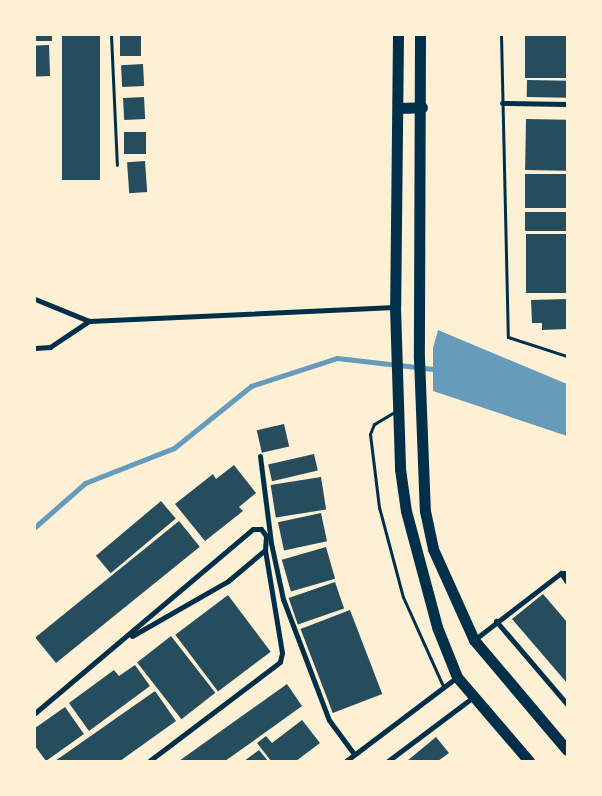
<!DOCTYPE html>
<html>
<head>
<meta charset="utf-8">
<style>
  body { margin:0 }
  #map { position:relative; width:602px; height:796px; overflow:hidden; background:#fdf0d5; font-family:"Archivo Narrow",sans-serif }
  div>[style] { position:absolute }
  .water>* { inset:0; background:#669bbc }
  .stream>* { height:5px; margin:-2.5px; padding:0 2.5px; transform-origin:2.5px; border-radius:2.5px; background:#669bbc }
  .building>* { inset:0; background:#264d5e; transform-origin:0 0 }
  .service>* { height:3px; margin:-1.5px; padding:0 1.5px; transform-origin:1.5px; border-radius:1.5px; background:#003049 }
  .minor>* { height:5px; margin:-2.5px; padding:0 2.5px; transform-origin:2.5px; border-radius:2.5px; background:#003049 }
  .trunk>* { height:11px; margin:-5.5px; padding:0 5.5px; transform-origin:5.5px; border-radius:5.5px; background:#003049 }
  span { translate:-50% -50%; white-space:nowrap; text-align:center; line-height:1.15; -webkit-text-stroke:4px #fdf0d5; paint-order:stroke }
  .frame { position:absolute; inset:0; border:36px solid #fdf0d5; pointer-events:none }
</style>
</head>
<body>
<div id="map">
  <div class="water">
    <i style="clip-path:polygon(438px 330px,567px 384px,567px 436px,433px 391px,433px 348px)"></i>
  </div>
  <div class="stream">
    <i style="left:35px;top:527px;width:67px;rotate:-41.3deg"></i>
    <i style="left:85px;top:483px;width:96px;rotate:-21.5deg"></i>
    <i style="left:174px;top:448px;width:99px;rotate:-38.8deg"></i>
    <i style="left:251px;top:386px;width:90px;rotate:-18deg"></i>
    <i style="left:337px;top:358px;width:97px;rotate:6.5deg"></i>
  </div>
  <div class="building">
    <i style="left:35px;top:35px;width:17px;height:6px"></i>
    <i style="left:62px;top:35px;width:38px;height:145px"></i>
    <i style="left:120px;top:35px;width:21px;height:21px"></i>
    <i style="left:525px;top:35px;width:42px;height:43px"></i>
    <i style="left:49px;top:45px;width:31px;height:14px;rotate:88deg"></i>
    <i style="left:143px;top:64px;width:22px;height:22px;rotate:87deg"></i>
    <i style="left:527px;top:80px;width:40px;height:17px;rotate:1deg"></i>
    <i style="left:144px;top:97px;width:22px;height:21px;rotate:87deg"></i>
    <i style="left:526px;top:119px;width:41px;height:51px;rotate:1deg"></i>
    <i style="left:124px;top:132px;width:22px;height:22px"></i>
    <i style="left:145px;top:161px;width:31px;height:18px;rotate:86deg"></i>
    <i style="left:525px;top:174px;width:42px;height:34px"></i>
    <i style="left:567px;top:212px;width:19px;height:42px;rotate:90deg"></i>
    <i style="left:567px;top:234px;width:59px;height:41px;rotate:90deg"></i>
    <i style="clip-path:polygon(567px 299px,567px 329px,542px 330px,542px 323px,532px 323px,531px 300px)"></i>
    <i style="left:284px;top:424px;width:23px;height:28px;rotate:77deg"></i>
    <i style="left:314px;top:454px;width:17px;height:47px;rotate:77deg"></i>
    <i style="clip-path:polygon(234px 465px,256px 493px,239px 507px,243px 511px,205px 541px,175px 504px,213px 474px,216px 479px)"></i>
    <i style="left:321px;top:477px;width:33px;height:51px;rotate:81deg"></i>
    <i style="left:161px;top:501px;width:23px;height:85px;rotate:50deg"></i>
    <i style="left:321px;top:513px;width:29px;height:44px;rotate:78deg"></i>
    <i style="left:179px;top:521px;width:33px;height:185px;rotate:51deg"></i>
    <i style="left:326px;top:547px;width:33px;height:46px;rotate:74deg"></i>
    <i style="left:335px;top:582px;width:28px;height:49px;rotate:71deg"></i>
    <i style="clip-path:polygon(543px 594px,567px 622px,567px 683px,512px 619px)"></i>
    <i style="left:228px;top:595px;width:71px;height:66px;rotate:53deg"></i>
    <i style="left:350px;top:610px;width:90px;height:53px;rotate:69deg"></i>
    <i style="left:171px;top:636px;width:72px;height:43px;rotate:52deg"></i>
    <i style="clip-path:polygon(135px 665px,150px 686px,89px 731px,69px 703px,114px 670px,119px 676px)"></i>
    <i style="clip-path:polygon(287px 684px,302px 706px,252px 742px,225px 761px,179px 761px)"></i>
    <i style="clip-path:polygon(155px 691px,176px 721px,120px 761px,55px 761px)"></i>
    <i style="clip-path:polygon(65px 707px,84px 734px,46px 761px,35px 746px,35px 728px)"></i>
    <i style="clip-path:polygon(302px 720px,320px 743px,296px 761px,271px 761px,257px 743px,266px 736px,272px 743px)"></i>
    <i style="clip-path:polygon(436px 737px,449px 753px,438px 761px,407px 761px)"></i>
    <i style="clip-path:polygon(259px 750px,268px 761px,244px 761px)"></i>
  </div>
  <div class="service">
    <i style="left:111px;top:35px;width:130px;rotate:87.4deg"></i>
    <i style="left:501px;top:35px;width:302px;rotate:88.7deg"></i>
    <i style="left:508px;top:337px;width:62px;rotate:17.9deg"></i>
    <i style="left:396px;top:411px;width:26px;rotate:149deg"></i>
    <i style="left:374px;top:424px;width:11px;rotate:112deg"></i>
    <i style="left:370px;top:434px;width:74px;rotate:83deg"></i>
    <i style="left:379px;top:507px;width:93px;rotate:75.1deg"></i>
    <i style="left:403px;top:597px;width:98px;rotate:65.8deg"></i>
  </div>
  <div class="minor">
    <i style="left:502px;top:103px;width:65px;rotate:0.9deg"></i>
    <i style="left:35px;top:299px;width:58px;rotate:22.2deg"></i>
    <i style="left:35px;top:348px;width:15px;rotate:-4deg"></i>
    <i style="left:50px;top:347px;width:47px;rotate:-33.7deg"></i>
    <i style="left:89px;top:321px;width:306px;rotate:-2.6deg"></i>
    <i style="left:260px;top:456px;width:88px;rotate:82.8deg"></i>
    <i style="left:271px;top:543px;width:57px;rotate:77.9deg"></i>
    <i style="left:283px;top:599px;width:129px;rotate:69.2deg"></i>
    <i style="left:329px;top:720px;width:42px;rotate:53.7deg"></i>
    <i style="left:561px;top:573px;width:11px;rotate:56deg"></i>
    <i style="left:496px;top:621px;width:109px;rotate:49.5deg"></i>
    <i style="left:132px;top:636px;width:111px;rotate:-29.8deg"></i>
    <i style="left:228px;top:581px;width:48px;rotate:-40deg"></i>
    <i style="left:474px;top:640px;width:110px;rotate:-37.6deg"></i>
    <i style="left:561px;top:573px;width:6px"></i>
    <i style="left:35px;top:713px;width:285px;rotate:-40.2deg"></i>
    <i style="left:253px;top:529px;width:8px"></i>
    <i style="left:261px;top:529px;width:9px;rotate:54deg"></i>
    <i style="left:266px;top:536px;width:14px;rotate:94deg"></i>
    <i style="left:265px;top:550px;width:104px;rotate:80.6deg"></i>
    <i style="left:282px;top:653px;width:9px;rotate:103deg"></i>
    <i style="left:280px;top:662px;width:164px;rotate:142.9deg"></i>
    <i style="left:346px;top:761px;width:139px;rotate:-37.1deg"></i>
    <i style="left:388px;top:761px;width:105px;rotate:-36.9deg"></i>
  </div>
  <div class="trunk">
    <i style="left:398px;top:35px;width:272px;rotate:90.6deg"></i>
    <i style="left:395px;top:307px;width:162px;rotate:88.2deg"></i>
    <i style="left:400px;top:469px;width:42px;rotate:81.9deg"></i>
    <i style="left:406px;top:511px;width:120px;rotate:75deg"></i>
    <i style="left:437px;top:627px;width:54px;rotate:68.2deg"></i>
    <i style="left:457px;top:677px;width:111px;rotate:49.4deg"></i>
    <i style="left:420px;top:35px;width:323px;rotate:90.2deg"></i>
    <i style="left:419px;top:358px;width:153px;rotate:87.8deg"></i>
    <i style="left:425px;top:511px;width:39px;rotate:78deg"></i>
    <i style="left:433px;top:549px;width:100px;rotate:65.7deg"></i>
    <i style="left:474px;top:640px;width:144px;rotate:49.8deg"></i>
    <i style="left:399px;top:108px;width:23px;rotate:-2deg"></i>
  </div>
  <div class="frame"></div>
</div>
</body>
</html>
